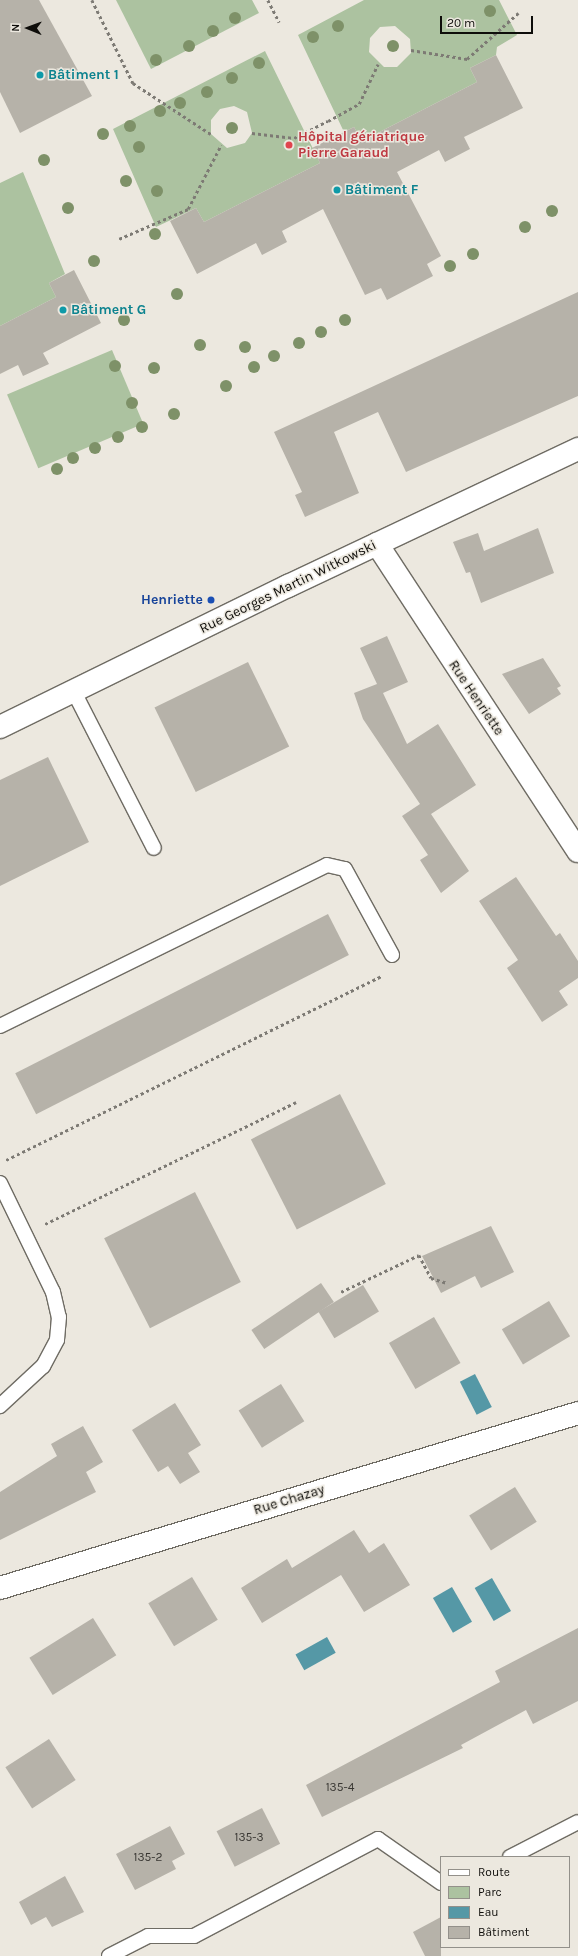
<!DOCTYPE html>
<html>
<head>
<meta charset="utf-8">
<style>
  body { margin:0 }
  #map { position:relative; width:578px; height:1956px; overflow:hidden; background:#ece8df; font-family:Karla,sans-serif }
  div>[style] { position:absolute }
  .green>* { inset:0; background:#acc2a0; transform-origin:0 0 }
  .water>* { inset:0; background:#5598a6; transform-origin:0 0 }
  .building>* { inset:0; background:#b6b2a9; transform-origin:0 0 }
  .path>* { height:2.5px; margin-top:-1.25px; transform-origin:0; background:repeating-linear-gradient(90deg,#7d7a74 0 3px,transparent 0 6px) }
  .roads { filter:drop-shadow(1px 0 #6f6c64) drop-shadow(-1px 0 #6f6c64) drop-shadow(0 1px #6f6c64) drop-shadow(0 -1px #6f6c64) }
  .service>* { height:14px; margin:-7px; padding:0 7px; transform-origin:7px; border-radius:7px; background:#fff }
  .minor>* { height:22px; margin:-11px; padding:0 11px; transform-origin:11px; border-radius:11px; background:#fff }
  .trees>* { width:12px; height:12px; margin:-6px; border-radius:50%; background:#7e9168 }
  .dots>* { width:11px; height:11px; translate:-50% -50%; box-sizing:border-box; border:2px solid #ece8df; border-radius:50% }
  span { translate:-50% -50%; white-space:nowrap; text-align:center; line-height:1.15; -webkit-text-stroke:3px #ece8df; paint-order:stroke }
  .number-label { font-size:12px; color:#383632 }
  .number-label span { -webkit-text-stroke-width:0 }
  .culture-label { font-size:14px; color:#0d838f; font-weight:700 }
  .left { translate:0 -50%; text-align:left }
  .health-label { font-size:14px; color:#be3a42; font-weight:700 }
  .street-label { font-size:14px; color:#0e0d0a }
  .transit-label { font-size:14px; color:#164399; font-weight:700 }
  .right { translate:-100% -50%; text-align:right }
  .legend { position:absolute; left:440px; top:1856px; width:130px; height:92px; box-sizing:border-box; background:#ece8df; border:1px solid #93908a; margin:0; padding:5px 7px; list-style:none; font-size:12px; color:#0e0d0a }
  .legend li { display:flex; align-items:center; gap:8px; height:20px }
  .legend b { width:20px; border:1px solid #93908a }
  .north { position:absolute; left:8px; top:8px; width:40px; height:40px; -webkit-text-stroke:3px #ece8df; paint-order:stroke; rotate:271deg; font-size:11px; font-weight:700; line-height:16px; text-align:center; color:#0e0d0a }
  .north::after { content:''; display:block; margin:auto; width:14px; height:18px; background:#0e0d0a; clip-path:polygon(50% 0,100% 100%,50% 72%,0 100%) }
  .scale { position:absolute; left:440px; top:16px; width:93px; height:18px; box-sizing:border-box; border:2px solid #0e0d0a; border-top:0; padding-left:5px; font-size:12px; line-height:14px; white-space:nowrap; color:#0e0d0a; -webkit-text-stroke:3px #ece8df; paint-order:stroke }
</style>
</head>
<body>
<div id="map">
  <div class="green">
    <i style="clip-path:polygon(116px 0,252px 0,259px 13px,151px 69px)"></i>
    <i style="clip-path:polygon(evenodd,364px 0,499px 0,517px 35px,497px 47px,496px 55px,470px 68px,477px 82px,362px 141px,354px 127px,344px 132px,298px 35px,364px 0,395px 26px,410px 39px,411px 53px,397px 67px,384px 67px,369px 52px,370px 38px,380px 27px,395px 26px)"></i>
    <i style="clip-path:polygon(evenodd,265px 51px,320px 163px,204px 222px,196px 208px,156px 227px,113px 129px,265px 51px,234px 106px,247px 112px,252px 133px,245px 143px,227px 148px,211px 134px,211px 120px,220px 109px,234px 106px)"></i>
    <i style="clip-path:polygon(23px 172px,65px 274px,49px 283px,56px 297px,0 326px,0 183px)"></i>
    <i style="left:112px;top:350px;width:80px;height:114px;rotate:67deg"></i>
  </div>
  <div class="water">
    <i style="left:475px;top:1374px;width:37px;height:17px;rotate:63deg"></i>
    <i style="left:492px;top:1578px;width:38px;height:20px;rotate:60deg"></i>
    <i style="left:452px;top:1587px;width:40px;height:22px;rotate:60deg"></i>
    <i style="left:327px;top:1637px;width:18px;height:36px;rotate:61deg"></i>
  </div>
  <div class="building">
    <i style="clip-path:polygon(0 0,39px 0,92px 96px,20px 133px,0 92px)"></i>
    <i style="clip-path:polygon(496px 55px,523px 108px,464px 137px,470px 149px,445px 162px,439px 150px,397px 172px,441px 256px,427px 264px,433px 276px,387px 300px,381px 288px,365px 295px,323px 209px,282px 231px,287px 242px,262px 255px,256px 243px,197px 274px,170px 221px,196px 208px,204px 222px,320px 163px,312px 148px,354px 127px,362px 141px,477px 82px,470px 68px)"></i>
    <i style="clip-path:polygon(74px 270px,101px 323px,43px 353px,49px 364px,23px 376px,18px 365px,0 374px,0 326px,56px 297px,49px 283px)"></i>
    <i style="clip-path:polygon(578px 292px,578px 396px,406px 472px,378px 412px,334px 432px,359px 493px,305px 517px,295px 495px,302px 492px,274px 432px)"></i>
    <i style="clip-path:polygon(538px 528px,554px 573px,481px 603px,470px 572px,466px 573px,453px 542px,478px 533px,484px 551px)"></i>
    <i style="clip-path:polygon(387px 636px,408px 682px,383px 693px,407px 744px,438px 724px,476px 785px,431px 814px,469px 871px,441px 893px,420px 860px,428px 855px,402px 816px,420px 804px,363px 719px,354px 693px,377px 684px,360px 648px)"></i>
    <i style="clip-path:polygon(543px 658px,561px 686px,557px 688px,561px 694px,529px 714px,502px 674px)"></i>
    <i style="left:248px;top:662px;width:94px;height:104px;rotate:64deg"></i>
    <i style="clip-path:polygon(48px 757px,89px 842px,0 886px,0 780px)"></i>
    <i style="clip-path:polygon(516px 877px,556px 936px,560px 933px,578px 961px,578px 978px,559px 991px,568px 1005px,542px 1022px,507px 968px,518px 960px,479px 901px)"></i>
    <i style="left:328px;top:914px;width:46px;height:351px;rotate:63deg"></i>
    <i style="left:340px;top:1094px;width:101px;height:100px;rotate:63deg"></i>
    <i style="left:195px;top:1192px;width:101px;height:102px;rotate:63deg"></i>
    <i style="clip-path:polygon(491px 1226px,514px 1272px,481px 1288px,475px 1276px,441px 1293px,422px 1256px)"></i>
    <i style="left:321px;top:1283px;width:23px;height:84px;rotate:56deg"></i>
    <i style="left:363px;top:1285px;width:31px;height:52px;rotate:59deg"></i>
    <i style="left:549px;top:1301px;width:41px;height:55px;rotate:59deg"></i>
    <i style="left:434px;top:1317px;width:53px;height:52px;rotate:60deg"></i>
    <i style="left:281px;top:1384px;width:44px;height:50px;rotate:58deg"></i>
    <i style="clip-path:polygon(175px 1403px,201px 1445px,188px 1453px,200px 1472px,180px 1484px,168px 1466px,158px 1472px,132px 1430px)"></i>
    <i style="clip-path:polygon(83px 1426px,103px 1462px,86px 1472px,96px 1492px,0 1540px,0 1492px,57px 1456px,51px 1444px)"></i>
    <i style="left:515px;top:1487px;width:41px;height:54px;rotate:58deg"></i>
    <i style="clip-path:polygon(354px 1530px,369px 1553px,384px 1543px,410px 1585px,364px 1612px,341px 1575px,262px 1623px,241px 1588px,287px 1559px,292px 1568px)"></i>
    <i style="left:192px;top:1577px;width:50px;height:51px;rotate:59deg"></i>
    <i style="left:93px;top:1618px;width:44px;height:75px;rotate:58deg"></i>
    <i style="clip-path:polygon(578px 1628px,578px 1701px,533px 1724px,526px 1710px,461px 1745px,463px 1748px,322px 1817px,306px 1785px,500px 1682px,495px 1671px)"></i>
    <i style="left:49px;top:1739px;width:49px;height:52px;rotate:57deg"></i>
    <i style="left:262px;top:1808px;width:40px;height:51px;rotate:63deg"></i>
    <i style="clip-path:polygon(170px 1826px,185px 1854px,172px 1861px,176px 1869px,135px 1890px,116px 1854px)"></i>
    <i style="clip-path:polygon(65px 1876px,84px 1912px,52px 1927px,46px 1917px,31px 1925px,19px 1902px)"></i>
    <i style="clip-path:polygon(441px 1917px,441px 1956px,425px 1956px,413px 1932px)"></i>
  </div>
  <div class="path">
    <i style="left:92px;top:0;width:93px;rotate:63.7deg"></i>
    <i style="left:133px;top:83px;width:93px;rotate:33.2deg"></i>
    <i style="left:268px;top:0;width:25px;rotate:63deg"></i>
    <i style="left:411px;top:50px;width:57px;rotate:9.1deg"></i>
    <i style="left:467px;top:59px;width:69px;rotate:-42deg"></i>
    <i style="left:252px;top:133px;width:42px;rotate:6.8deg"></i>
    <i style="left:294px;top:138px;width:38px;rotate:-27deg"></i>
    <i style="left:328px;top:121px;width:35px;rotate:-29deg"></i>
    <i style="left:359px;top:104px;width:44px;rotate:-64.6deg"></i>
    <i style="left:119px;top:239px;width:75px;rotate:-23.5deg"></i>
    <i style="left:188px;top:209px;width:72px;rotate:-62.7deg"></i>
    <i style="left:6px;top:1160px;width:419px;rotate:-26.1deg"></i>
    <i style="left:45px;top:1224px;width:279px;rotate:-25.9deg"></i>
    <i style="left:341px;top:1292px;width:86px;rotate:-25.4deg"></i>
    <i style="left:419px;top:1255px;width:26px;rotate:62deg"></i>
    <i style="left:431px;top:1278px;width:17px;rotate:17deg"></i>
  </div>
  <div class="roads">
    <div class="service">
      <i style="left:74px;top:692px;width:175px;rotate:62.9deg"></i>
      <i style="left:0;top:1026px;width:364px;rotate:-26.2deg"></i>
      <i style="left:327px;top:865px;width:18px;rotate:13deg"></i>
      <i style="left:345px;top:869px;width:98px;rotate:61.3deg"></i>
      <i style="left:0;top:1183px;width:121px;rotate:64.1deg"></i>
      <i style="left:53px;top:1292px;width:26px;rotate:77deg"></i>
      <i style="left:59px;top:1317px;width:23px;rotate:95deg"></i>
      <i style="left:57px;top:1340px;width:30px;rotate:118deg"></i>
      <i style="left:43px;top:1366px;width:59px;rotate:137.1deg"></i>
      <i style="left:510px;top:1857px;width:76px;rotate:-27.2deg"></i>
      <i style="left:109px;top:1956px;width:44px;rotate:-27.1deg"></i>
      <i style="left:148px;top:1936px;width:46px"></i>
      <i style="left:194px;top:1936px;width:208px;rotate:-27.8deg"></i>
      <i style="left:378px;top:1839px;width:77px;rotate:34.9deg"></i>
    </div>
    <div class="minor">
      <i style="left:377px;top:544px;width:367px;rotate:56.8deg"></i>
      <i style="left:0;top:727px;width:321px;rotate:-26.1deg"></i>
      <i style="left:288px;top:586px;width:321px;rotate:-25.3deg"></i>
      <i style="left:0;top:1588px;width:604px;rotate:-16.84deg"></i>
    </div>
  </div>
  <div class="trees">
    <i style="left:490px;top:11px"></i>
    <i style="left:235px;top:18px"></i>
    <i style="left:338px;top:26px"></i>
    <i style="left:213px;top:31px"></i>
    <i style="left:313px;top:37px"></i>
    <i style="left:189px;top:46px"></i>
    <i style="left:393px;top:46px"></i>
    <i style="left:156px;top:60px"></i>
    <i style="left:259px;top:63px"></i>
    <i style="left:232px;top:78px"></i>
    <i style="left:207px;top:92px"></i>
    <i style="left:180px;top:103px"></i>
    <i style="left:160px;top:111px"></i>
    <i style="left:130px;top:126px"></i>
    <i style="left:232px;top:128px"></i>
    <i style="left:103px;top:134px"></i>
    <i style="left:139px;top:147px"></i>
    <i style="left:44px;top:160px"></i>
    <i style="left:126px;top:181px"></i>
    <i style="left:157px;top:191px"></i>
    <i style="left:68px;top:208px"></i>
    <i style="left:552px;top:211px"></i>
    <i style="left:525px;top:227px"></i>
    <i style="left:155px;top:234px"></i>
    <i style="left:473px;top:254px"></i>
    <i style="left:94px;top:261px"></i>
    <i style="left:450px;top:266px"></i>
    <i style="left:177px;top:294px"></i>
    <i style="left:124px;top:320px"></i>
    <i style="left:345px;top:320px"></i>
    <i style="left:321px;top:332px"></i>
    <i style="left:299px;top:343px"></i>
    <i style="left:200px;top:345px"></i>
    <i style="left:245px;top:347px"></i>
    <i style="left:274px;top:356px"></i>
    <i style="left:115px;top:366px"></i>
    <i style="left:254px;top:367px"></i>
    <i style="left:154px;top:368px"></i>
    <i style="left:226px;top:386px"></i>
    <i style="left:132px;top:403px"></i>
    <i style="left:174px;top:414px"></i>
    <i style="left:142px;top:427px"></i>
    <i style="left:118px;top:437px"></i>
    <i style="left:95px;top:448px"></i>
    <i style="left:73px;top:458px"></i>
    <i style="left:57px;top:469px"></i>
  </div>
  <div class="dots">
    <i style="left:40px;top:75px;background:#0f9aa8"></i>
    <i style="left:289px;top:145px;background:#e0444e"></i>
    <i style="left:337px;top:190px;background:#0f9aa8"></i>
    <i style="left:63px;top:310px;background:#0f9aa8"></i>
    <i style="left:211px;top:600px;background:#1a4fb4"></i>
  </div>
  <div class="number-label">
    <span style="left:340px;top:1788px">135-4</span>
    <span style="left:249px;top:1838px">135-3</span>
    <span style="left:148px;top:1858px">135-2</span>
  </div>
  <div class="culture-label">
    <span class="left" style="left:48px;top:75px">Bâtiment 1</span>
    <span class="left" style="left:345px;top:190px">Bâtiment F</span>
    <span class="left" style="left:71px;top:310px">Bâtiment G</span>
  </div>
  <div class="health-label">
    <span class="left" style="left:298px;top:145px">Hôpital gériatrique<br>Pierre Garaud</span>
  </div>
  <div class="street-label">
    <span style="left:288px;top:587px;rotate:-26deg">Rue Georges Martin Witkowski</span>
    <span style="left:476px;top:698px;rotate:56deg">Rue Henriette</span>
    <span style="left:289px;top:1500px;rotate:-17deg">Rue Chazay</span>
  </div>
  <div class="transit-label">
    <span class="right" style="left:203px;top:600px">Henriette</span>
  </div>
  <ul class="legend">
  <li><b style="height:5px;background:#fff"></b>Route</li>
  <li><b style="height:11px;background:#acc2a0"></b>Parc</li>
  <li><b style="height:11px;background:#5598a6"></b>Eau</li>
  <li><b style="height:11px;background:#b6b2a9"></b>Bâtiment</li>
  </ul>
  <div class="north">N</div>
  <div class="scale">20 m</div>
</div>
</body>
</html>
